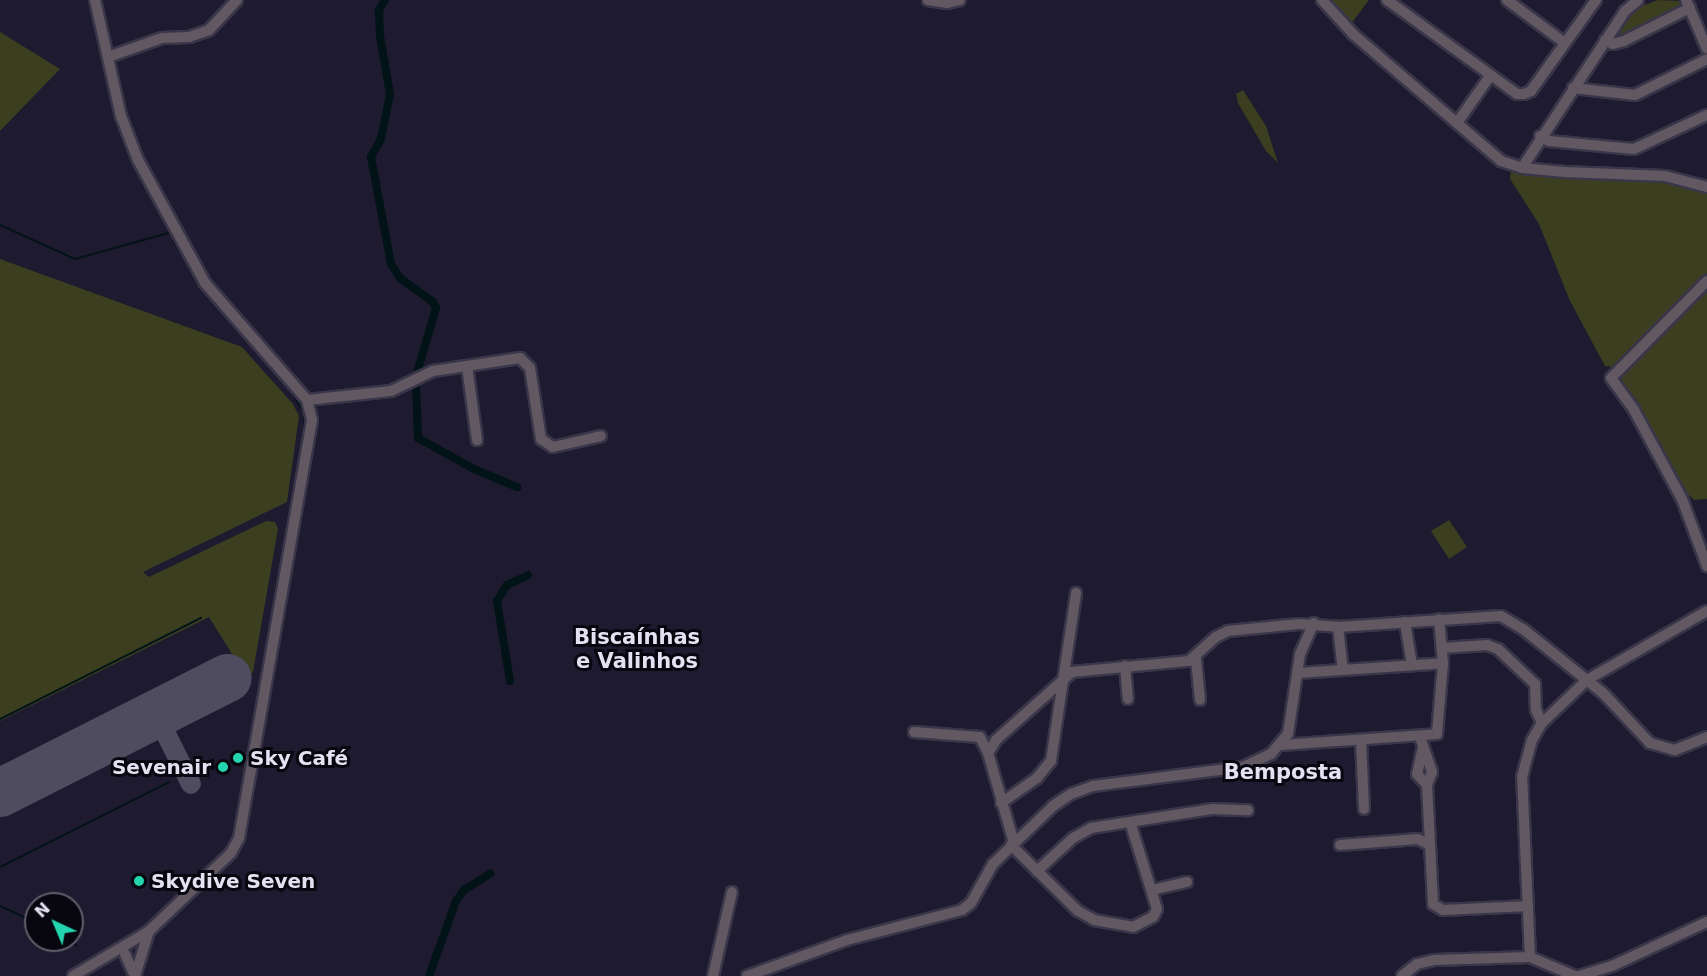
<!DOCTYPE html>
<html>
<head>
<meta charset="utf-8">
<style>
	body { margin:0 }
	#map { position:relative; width:1707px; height:976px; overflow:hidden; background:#1e1a2f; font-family:"DejaVu Sans",sans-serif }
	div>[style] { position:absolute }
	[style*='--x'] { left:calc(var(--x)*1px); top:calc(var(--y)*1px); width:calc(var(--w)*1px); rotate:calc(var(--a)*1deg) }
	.green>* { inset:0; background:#3b3f1f }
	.stream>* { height:2px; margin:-1px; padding:0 1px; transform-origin:1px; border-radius:1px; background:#021318 }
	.canal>* { height:8px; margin:-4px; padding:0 4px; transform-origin:4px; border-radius:4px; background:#021318 }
	.taxiway>* { height:20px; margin:-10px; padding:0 10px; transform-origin:10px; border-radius:10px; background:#504c60 }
	.runway>* { height:48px; margin:-24px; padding:0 24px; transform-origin:24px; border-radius:24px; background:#504c60 }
	.roads { filter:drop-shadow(2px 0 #3a364a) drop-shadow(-2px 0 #3a364a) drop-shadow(0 2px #3a364a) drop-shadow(0 -2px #3a364a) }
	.minor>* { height:10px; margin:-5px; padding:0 5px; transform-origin:5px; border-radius:5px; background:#615862 }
	.dots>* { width:16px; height:16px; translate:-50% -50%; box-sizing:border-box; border:3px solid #08060f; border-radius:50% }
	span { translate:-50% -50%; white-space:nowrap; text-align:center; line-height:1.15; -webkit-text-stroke:6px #08060f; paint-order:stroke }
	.poi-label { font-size:20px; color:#e4e2f2; font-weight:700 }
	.left { translate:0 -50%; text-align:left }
	.right { translate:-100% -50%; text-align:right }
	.neighbourhood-label { font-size:21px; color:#e4e2f2; font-weight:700 }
	.north { position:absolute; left:24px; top:892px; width:60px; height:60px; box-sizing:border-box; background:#08060f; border:2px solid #605e6a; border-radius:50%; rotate:316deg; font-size:16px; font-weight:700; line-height:24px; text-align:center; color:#e4e2f2 }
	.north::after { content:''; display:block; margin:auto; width:21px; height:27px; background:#22d5af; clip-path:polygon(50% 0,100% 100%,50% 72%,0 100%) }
</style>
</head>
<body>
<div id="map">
	<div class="green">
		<i style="clip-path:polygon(1331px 0,1369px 0,1351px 24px)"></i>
		<i style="clip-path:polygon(1658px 0,1681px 1px,1684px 5px,1643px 28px,1613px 36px,1634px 9px)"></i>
		<i style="clip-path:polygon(0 32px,60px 69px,0 131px)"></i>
		<i style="clip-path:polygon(1243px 90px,1266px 126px,1278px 163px,1266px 151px,1238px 103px,1236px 94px)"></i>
		<i style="clip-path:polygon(1511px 169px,1562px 176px,1657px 181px,1707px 193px,1707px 273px,1616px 367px,1605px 366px,1570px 301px,1539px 224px,1510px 179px)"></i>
		<i style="clip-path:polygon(0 259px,242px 347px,293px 404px,299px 416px,287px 502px,143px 572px,149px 577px,266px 521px,275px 522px,278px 529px,253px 672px,247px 678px,209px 617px,0 721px)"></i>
		<i style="clip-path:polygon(1707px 286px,1707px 499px,1694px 500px,1684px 490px,1659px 440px,1622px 384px,1621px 377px)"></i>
		<i style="clip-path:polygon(1449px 520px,1467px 547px,1449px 559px,1431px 531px)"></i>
	</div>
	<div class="stream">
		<i style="--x:0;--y:225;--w:82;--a:24.4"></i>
		<i style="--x:75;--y:259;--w:97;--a:-15.6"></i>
		<i style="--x:173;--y:240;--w:37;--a:57"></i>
		<i style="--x:221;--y:309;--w:109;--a:49.5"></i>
		<i style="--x:292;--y:392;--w:24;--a:60"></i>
		<i style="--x:304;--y:413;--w:19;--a:87"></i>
		<i style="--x:0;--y:719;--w:225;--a:-26.7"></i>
		<i style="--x:254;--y:719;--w:210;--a:-79.9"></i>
		<i style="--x:0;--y:867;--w:189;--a:-26.7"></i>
		<i style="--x:0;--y:906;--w:40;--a:25"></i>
		<i style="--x:70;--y:940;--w:8;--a:40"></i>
	</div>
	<div class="canal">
		<i style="--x:385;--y:0;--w:12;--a:121"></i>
		<i style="--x:379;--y:10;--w:26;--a:88"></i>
		<i style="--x:380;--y:36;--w:59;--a:80.2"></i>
		<i style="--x:390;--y:94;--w:46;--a:101.3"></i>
		<i style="--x:381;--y:139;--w:21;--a:119"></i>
		<i style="--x:371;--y:157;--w:109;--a:79.4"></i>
		<i style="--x:391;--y:264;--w:17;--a:57"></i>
		<i style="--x:400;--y:278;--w:41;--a:36"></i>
		<i style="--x:433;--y:302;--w:7;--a:63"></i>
		<i style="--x:436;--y:308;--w:64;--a:106.4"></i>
		<i style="--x:416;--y:385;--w:53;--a:87.8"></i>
		<i style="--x:418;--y:438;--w:64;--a:29"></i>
		<i style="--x:474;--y:469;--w:47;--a:22.7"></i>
		<i style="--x:510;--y:681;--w:81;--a:-99.2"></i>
		<i style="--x:497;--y:601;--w:19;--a:-58"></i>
		<i style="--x:507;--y:585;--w:23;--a:-25"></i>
		<i style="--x:429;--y:976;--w:80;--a:-70.2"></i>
		<i style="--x:456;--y:901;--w:14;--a:-54"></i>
		<i style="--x:464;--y:890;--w:31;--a:-32"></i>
	</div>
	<div class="taxiway">
		<i style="--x:164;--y:711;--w:12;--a:110"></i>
		<i style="--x:160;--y:722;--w:69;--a:63.4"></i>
	</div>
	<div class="runway">
		<i style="--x:0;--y:793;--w:255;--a:-26.8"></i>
	</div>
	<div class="roads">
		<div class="minor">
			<i style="--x:95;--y:0;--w:119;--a:77.4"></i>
			<i style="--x:121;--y:116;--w:47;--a:68.9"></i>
			<i style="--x:138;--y:160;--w:140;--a:61.4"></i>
			<i style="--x:205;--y:283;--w:155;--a:48.9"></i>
			<i style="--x:307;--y:400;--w:21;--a:76"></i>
			<i style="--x:312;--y:420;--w:424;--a:99.9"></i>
			<i style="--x:239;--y:838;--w:17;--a:118"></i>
			<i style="--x:231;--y:853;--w:113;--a:136.4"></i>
			<i style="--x:149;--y:931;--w:47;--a:107.3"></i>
			<i style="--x:928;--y:0;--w:19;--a:9"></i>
			<i style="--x:947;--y:3;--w:13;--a:-13"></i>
			<i style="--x:1322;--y:0;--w:46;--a:47.6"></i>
			<i style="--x:1353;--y:34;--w:195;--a:40.6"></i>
			<i style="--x:1501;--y:161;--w:22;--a:18"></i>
			<i style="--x:1522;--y:168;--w:43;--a:5.3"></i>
			<i style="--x:1565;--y:172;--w:100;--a:2.3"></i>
			<i style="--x:1665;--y:176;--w:43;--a:14.7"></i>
			<i style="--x:1387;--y:0;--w:160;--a:35.9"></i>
			<i style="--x:1517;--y:94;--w:7;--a:0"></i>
			<i style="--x:1524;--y:94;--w:8;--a:-23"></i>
			<i style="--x:1531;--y:91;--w:112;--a:-54.5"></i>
			<i style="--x:1507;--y:0;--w:72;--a:36.6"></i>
			<i style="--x:1686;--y:0;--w:53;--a:66.8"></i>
			<i style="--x:1605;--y:40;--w:9;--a:27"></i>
			<i style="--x:1613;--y:44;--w:11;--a:-15"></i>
			<i style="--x:1624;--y:41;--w:74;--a:-26.6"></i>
			<i style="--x:108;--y:57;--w:57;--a:-19.4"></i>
			<i style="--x:162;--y:38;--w:27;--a:-2"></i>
			<i style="--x:189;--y:37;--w:21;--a:-19"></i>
			<i style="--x:209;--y:30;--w:41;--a:-47"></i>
			<i style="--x:1573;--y:88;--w:62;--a:6.4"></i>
			<i style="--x:1635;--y:95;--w:80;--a:-26.6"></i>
			<i style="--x:1457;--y:123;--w:57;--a:-54.9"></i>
			<i style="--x:1540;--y:136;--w:10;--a:29"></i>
			<i style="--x:1549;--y:141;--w:85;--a:5.4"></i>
			<i style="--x:1634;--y:149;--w:81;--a:-25"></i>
			<i style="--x:1522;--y:168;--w:188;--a:-56.7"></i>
			<i style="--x:1625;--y:11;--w:17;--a:-40"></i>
			<i style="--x:1707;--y:281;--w:136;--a:134.7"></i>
			<i style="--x:1611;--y:378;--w:39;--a:54"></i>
			<i style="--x:1634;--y:410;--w:101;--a:61.7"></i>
			<i style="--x:1682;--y:499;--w:72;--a:69.5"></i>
			<i style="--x:467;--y:366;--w:75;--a:82.3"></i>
			<i style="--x:307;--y:400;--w:84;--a:-6.1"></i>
			<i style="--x:391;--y:391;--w:47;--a:-25.5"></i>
			<i style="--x:433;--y:371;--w:88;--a:-8.5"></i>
			<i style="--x:520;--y:358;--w:14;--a:45"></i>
			<i style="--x:530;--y:368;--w:72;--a:81.2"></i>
			<i style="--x:541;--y:439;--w:14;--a:34"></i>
			<i style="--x:553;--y:447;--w:49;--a:-12.9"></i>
			<i style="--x:1405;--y:622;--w:44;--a:80.8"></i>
			<i style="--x:1338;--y:627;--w:43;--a:83.4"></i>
			<i style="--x:1442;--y:648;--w:45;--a:-3.8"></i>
			<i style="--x:1487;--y:645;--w:12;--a:20"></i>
			<i style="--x:1498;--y:649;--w:51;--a:43.4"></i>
			<i style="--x:1535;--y:684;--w:26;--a:88"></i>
			<i style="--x:1536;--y:710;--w:14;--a:65"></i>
			<i style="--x:1196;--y:659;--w:41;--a:84.4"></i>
			<i style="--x:1125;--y:666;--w:33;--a:85"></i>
			<i style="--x:1298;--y:673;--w:145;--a:-3.9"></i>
			<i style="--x:914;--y:732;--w:66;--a:4.3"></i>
			<i style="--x:980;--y:737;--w:18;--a:63"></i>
			<i style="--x:1420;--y:737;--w:37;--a:71"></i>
			<i style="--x:1432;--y:772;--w:14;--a:111"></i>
			<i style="--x:1427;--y:785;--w:119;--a:87.1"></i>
			<i style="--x:1433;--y:904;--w:12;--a:31"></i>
			<i style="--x:1443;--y:910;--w:85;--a:-2.7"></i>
			<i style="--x:1361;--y:740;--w:69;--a:87.5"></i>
			<i style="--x:1281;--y:745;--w:156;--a:-4"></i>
			<i style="--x:1437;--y:734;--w:71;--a:-85.2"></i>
			<i style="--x:1443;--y:663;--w:44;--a:-95.2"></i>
			<i style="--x:1422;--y:751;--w:24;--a:102"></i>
			<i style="--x:1417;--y:774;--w:15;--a:48"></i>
			<i style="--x:1001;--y:803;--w:44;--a:-34.8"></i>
			<i style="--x:1037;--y:778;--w:22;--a:-51"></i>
			<i style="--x:1051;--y:761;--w:170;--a:-81.5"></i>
			<i style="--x:1014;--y:843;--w:94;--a:-106.1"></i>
			<i style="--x:988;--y:753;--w:15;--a:-58"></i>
			<i style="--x:996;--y:740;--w:102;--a:-41.8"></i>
			<i style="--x:1072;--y:672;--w:118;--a:-5.4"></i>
			<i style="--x:1189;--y:661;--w:36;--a:-42"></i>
			<i style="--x:1216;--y:637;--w:13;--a:-27"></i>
			<i style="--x:1228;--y:631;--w:71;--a:-5.6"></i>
			<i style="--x:1299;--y:624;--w:39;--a:4"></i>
			<i style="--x:1338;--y:627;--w:163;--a:-3.9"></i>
			<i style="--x:1501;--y:616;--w:26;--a:31"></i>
			<i style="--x:1523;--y:629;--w:102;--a:38.7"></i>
			<i style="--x:1603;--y:693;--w:69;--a:46.8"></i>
			<i style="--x:1650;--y:743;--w:26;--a:16"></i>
			<i style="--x:1675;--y:750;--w:35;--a:-22"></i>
			<i style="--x:1011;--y:845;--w:94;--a:44.6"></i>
			<i style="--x:1078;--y:911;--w:18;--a:29"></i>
			<i style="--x:1094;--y:920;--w:40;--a:10"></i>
			<i style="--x:1133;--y:927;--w:22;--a:-27"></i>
			<i style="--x:1153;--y:917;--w:9;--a:-63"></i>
			<i style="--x:1157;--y:909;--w:91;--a:-107.2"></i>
			<i style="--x:1340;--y:845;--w:78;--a:-4.4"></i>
			<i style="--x:1418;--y:839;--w:11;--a:27"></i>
			<i style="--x:1037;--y:871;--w:49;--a:-42.5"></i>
			<i style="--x:1073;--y:838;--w:21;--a:-29"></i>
			<i style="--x:1091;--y:828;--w:122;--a:-8.9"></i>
			<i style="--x:1212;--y:809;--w:36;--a:2"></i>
			<i style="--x:1152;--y:890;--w:36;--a:-13"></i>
			<i style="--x:125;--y:954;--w:20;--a:66"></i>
			<i style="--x:1530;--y:957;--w:180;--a:-92.5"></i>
			<i style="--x:1522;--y:777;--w:38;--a:-75"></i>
			<i style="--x:1532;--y:740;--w:20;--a:-60"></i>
			<i style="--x:1542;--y:723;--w:62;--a:-43.7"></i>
			<i style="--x:1587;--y:680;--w:138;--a:-29.9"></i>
			<i style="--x:73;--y:976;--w:88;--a:-30.6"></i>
			<i style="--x:713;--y:976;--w:86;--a:-77.3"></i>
			<i style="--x:747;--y:976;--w:106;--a:-19.8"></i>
			<i style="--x:847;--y:940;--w:119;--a:-14.6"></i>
			<i style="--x:962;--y:910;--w:11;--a:-38"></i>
			<i style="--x:971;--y:903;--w:45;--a:-60.6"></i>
			<i style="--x:993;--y:864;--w:83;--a:-44"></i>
			<i style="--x:1053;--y:806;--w:22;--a:-34"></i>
			<i style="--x:1071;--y:794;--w:23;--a:-20"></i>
			<i style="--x:1093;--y:786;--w:151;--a:-7.2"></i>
			<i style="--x:1243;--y:767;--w:31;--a:-25"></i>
			<i style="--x:1271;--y:754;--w:26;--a:-50"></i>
			<i style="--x:1288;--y:734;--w:81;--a:-81.5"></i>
			<i style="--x:1300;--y:654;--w:34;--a:-66"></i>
			<i style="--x:1402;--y:976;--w:19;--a:-39"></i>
			<i style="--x:1417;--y:964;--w:17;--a:-13"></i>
			<i style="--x:1434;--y:960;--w:96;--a:-1.8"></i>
			<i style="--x:1530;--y:957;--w:49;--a:22.9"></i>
			<i style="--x:1579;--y:976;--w:34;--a:-17"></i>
			<i style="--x:1612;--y:966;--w:105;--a:-24.9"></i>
		</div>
	</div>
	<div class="dots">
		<i style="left:238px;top:758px;background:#22d5af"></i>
		<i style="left:223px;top:767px;background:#22d5af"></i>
		<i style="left:139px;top:881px;background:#22d5af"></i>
	</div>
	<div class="poi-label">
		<span class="left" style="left:250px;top:758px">Sky Café</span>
		<span class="right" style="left:211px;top:767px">Sevenair</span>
		<span class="left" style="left:151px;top:881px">Skydive Seven</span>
	</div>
	<div class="neighbourhood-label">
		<span style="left:637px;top:649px">Biscaínhas<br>e Valinhos</span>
		<span style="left:1283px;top:772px">Bemposta</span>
	</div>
	<div class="north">N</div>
</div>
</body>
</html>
